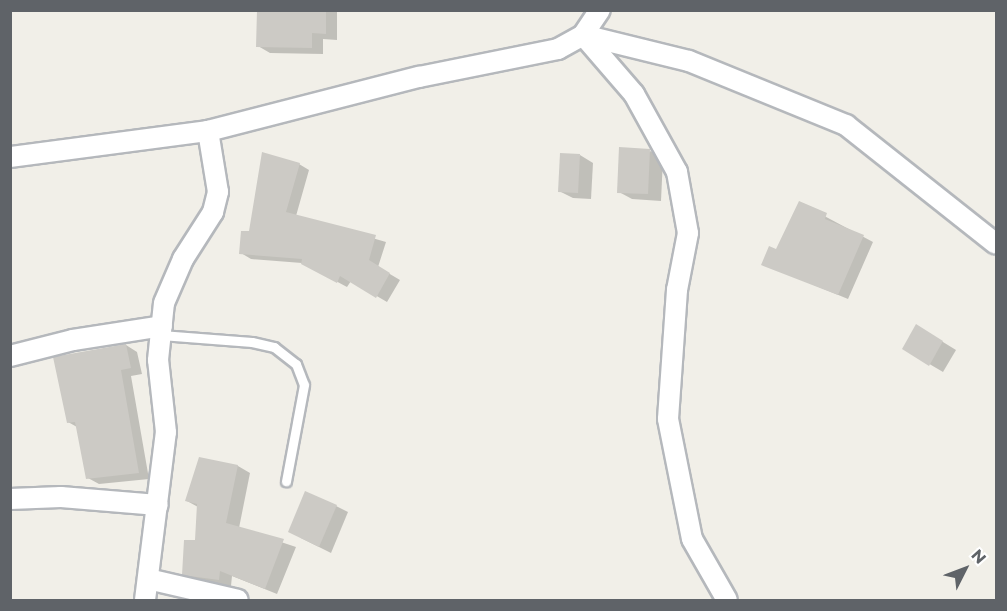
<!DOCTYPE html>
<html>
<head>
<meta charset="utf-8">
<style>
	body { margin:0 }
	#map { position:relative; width:1007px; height:611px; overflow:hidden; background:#f1efe8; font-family:Montserrat,sans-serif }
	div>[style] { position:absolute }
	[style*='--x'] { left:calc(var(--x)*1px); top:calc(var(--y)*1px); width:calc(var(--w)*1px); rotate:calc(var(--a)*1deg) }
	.shadow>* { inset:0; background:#0003 }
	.building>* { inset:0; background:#cccac5 }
	.roads { filter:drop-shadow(2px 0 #b5b8bc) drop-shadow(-2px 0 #b5b8bc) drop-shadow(0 2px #b5b8bc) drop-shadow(0 -2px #b5b8bc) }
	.service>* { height:9px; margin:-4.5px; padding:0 4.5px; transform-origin:4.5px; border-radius:4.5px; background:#fff }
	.minor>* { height:20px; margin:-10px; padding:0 10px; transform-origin:10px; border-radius:10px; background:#fff }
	span { translate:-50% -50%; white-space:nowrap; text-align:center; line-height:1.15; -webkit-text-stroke:5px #fff; paint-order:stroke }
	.frame { position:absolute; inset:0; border:12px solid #5f6368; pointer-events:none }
	.north { position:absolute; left:935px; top:539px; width:60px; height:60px; -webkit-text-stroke:4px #fff; paint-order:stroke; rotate:48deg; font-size:16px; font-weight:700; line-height:24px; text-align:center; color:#5f6368 }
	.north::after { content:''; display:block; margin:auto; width:21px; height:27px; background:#5f6368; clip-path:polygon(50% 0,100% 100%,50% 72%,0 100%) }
</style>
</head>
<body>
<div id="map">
	<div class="shadow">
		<i style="clip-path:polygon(288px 10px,337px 10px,337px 40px,323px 39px,323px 54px,270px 53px,258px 46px)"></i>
		<i style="clip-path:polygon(650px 151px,663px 158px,661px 201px,632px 199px,619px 192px)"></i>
		<i style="clip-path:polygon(580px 155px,593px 163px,591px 199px,573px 198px,559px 191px)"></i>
		<i style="clip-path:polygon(299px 164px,309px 170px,296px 216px,386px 242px,378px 267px,400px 280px,387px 302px,351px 281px,347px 287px,302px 263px,251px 259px,241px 253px)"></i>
		<i style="clip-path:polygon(800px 203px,873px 242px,848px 299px,763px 264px,777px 251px)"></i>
		<i style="clip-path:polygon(917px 326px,956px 350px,943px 372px,904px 349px)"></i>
		<i style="clip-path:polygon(126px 345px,137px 352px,142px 374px,131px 376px,149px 479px,99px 484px,88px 478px,77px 427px,68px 422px)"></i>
		<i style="clip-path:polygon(200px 459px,238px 466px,250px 473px,239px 528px,296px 547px,277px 594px,232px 576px,231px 586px,196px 581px,184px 574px,196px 542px,198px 507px,187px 501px)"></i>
		<i style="clip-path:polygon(336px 506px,348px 512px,331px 553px,301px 538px)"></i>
	</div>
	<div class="building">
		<i style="clip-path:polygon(257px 10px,326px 10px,326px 34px,312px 33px,312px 48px,256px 47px)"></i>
		<i style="clip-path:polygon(619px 147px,650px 149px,648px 194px,617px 193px)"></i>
		<i style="clip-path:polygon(262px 152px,300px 163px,286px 212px,376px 235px,369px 260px,390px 273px,376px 298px,340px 276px,337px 283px,301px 264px,302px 259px,239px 254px,241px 231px,249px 231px)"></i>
		<i style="clip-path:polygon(560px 153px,580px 154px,578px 193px,558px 192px)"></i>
		<i style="clip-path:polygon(799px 201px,827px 213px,825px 219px,864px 235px,838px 295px,761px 265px,769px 246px,776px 249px)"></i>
		<i style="clip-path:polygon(916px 324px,943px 341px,929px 366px,902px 349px)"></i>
		<i style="clip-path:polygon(126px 344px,131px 368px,121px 370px,139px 473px,86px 479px,75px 422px,67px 423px,53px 357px)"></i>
		<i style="clip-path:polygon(199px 457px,238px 465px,226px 523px,284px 539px,265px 589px,220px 571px,219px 580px,182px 575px,184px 540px,195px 540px,197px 504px,185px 501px)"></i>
		<i style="clip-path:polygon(305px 491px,337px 505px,319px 547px,288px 532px)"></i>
	</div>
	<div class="roads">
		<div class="service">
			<i style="--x:161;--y:335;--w:91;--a:4.4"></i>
			<i style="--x:252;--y:342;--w:23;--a:13"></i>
			<i style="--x:274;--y:347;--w:28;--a:38"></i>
			<i style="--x:296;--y:364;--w:22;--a:69"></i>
			<i style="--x:304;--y:385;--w:98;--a:100.6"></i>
		</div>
		<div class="minor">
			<i style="--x:583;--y:35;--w:78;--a:49.2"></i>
			<i style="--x:634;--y:94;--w:89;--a:61.1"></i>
			<i style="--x:677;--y:172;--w:62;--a:79.8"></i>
			<i style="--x:688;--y:233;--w:58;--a:100.9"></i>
			<i style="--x:677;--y:290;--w:129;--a:94"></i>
			<i style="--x:668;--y:419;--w:122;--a:78.7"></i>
			<i style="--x:692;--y:539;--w:70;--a:60.2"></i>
			<i style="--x:583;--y:35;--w:109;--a:13.8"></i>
			<i style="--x:689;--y:61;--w:170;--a:22.2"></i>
			<i style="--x:846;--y:125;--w:191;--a:38.4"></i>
			<i style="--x:10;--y:157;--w:200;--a:-7.5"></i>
			<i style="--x:208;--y:131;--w:218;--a:-14.4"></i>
			<i style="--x:419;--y:77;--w:142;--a:-11.4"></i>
			<i style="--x:558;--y:49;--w:29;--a:-29"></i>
			<i style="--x:583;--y:35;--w:30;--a:-56"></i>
			<i style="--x:10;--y:356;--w:65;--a:-14.3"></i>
			<i style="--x:73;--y:340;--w:90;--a:-8.9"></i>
			<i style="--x:10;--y:499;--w:51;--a:-2.2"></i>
			<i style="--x:61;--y:497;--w:97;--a:4.7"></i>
			<i style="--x:148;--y:579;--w:92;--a:13.1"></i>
			<i style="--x:145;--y:600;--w:169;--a:-82.9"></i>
			<i style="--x:166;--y:432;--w:72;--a:-96.3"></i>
			<i style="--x:158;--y:360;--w:57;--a:-84"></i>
			<i style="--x:164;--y:303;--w:48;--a:-66.6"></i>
			<i style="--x:183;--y:259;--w:56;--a:-57.4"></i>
			<i style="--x:213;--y:212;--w:21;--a:-76"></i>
			<i style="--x:218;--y:192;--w:62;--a:-99.3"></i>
		</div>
	</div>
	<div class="frame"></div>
	<div class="north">N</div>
</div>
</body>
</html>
